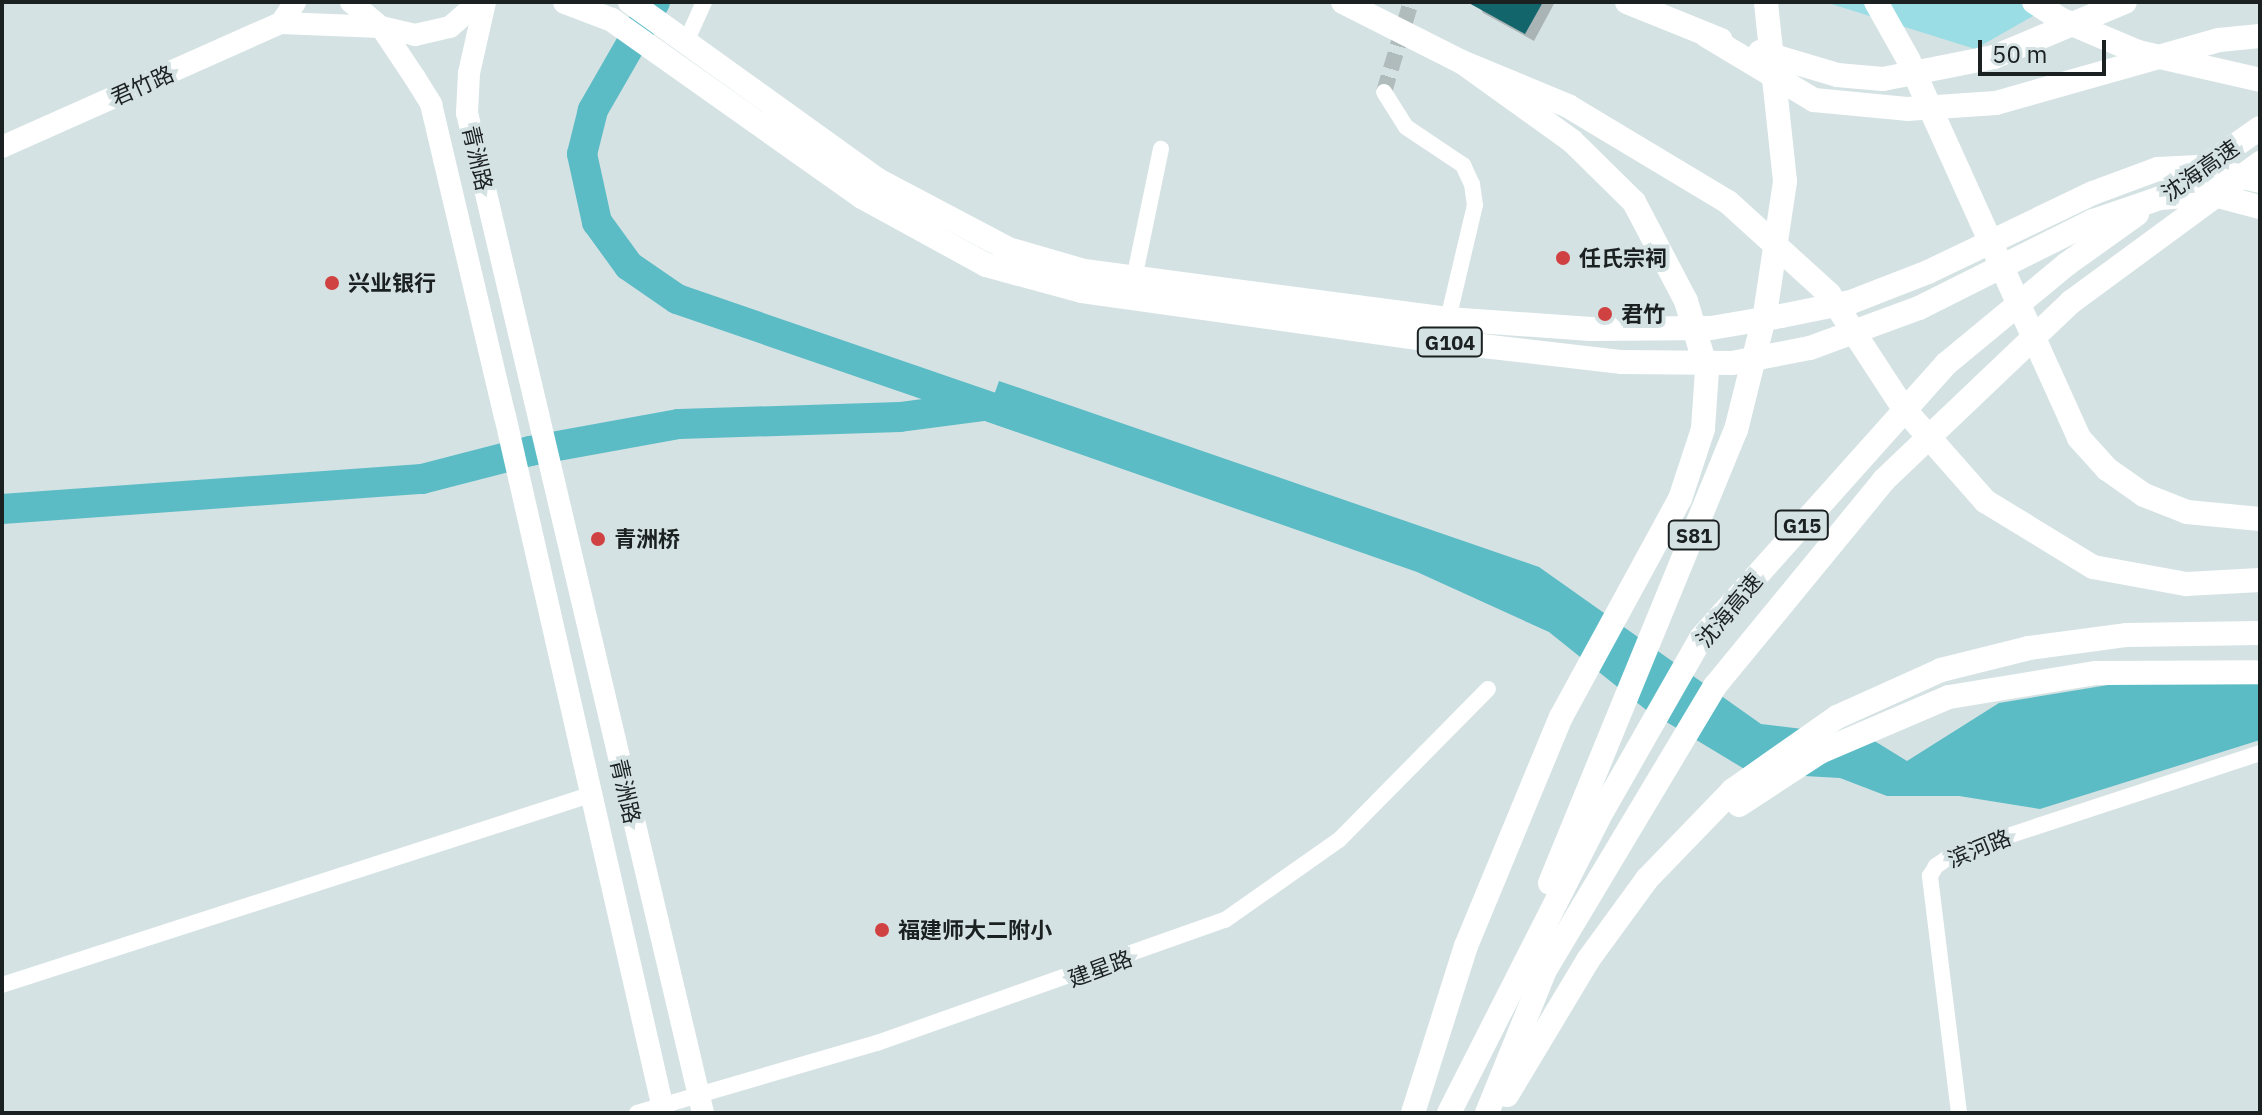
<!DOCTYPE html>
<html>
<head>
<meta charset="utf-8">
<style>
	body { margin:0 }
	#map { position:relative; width:2262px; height:1115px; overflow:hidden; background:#d5e2e3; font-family:"IBM Plex Sans","Noto Sans SC",sans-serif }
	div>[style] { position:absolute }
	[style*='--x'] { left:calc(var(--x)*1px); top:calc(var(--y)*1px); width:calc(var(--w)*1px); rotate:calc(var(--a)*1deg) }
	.green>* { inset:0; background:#9adde5 }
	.water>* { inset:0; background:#5bbcc6 }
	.shadow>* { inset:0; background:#0003 }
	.river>* { height:30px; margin:-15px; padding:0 15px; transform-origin:15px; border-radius:15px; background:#5bbcc6 }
	.building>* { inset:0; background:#13656c }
	.minor-tunnel>* { height:16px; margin-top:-8px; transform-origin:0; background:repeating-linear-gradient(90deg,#b0bbbc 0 16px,transparent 0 24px) }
	.minor>* { height:16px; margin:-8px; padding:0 8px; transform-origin:8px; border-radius:8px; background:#fff }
	.major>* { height:22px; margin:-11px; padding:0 11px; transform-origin:11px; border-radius:11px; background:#fff }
	.highway>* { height:24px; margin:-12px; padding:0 12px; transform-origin:12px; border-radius:12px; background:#fff }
	.dots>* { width:22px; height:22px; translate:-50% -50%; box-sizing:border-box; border:4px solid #d5e2e3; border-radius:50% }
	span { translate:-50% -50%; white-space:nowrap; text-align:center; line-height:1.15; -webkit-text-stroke:8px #d5e2e3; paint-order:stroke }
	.shield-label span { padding:2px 6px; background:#d5e2e3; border:2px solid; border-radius:6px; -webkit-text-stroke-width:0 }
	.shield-label { font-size:20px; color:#1b2021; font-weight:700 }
	.street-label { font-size:22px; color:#1b2021 }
	.poi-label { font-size:22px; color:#1b2021; font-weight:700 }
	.left { translate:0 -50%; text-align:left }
	.frame { position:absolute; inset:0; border:4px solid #1b2021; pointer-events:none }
	.scale { position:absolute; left:1978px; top:40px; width:128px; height:36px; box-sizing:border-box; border:4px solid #1b2021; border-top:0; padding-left:10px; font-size:24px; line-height:28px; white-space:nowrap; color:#1b2021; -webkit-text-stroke:6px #d5e2e3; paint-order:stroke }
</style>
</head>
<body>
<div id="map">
	<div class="green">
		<i style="clip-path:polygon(1825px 2px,2058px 2px,1975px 49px)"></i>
	</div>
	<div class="water">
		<i style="clip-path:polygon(999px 381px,1539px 567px,1761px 724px,1868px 737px,1907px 761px,1999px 703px,2260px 660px,2260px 740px,2040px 809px,1959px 796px,1887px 796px,1840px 778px,1751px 773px,1645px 709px,1549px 632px,1417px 572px,985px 421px)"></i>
	</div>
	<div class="shadow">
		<i style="clip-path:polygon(1477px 2px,1555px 2px,1534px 41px,1483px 13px)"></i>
	</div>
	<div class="river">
		<i style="--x:655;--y:2;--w:125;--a:119.9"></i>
		<i style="--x:593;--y:110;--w:45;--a:104"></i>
		<i style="--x:582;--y:154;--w:70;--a:77.6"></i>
		<i style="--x:597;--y:222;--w:54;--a:54"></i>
		<i style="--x:629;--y:266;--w:58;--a:34.5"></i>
		<i style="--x:677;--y:299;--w:369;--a:19"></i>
		<i style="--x:2;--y:509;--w:421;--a:-4.1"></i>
		<i style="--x:422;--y:479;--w:112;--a:-14.5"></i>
		<i style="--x:530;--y:451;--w:151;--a:-10.3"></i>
		<i style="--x:679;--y:424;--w:221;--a:-1.8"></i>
		<i style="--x:900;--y:417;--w:85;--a:-7.5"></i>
	</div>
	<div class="building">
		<i style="clip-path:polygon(1467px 2px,1543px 2px,1525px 34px)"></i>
	</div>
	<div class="minor-tunnel">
		<i style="--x:1384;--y:92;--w:94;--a:-73.3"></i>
	</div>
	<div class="minor">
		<i style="--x:686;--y:42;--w:44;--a:-65.8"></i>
		<i style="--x:1384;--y:92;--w:41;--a:57.8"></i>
		<i style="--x:1406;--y:127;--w:69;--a:33.7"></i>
		<i style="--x:1463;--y:165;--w:21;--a:65"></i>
		<i style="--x:1472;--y:184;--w:21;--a:82"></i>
		<i style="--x:1475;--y:205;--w:117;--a:103.3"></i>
		<i style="--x:1134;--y:279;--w:133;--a:-78.3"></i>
		<i style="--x:2;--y:985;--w:618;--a:-17.91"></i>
		<i style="--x:637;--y:1113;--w:250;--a:-16.3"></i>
		<i style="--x:877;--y:1043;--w:369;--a:-19.5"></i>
		<i style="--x:1225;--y:920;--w:139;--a:-35.1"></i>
		<i style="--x:1339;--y:840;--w:212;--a:-45.4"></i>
		<i style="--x:1959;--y:1113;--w:239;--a:-97"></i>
		<i style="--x:1930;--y:876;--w:12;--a:-59"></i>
		<i style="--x:1936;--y:866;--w:21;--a:-35"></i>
		<i style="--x:1953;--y:854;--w:323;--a:-18.2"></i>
	</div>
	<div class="major">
		<i style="--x:351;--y:2;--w:39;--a:40"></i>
		<i style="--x:381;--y:27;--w:35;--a:13"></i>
		<i style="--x:415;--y:35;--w:36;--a:-13"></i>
		<i style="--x:450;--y:27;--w:38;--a:-41"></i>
		<i style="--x:485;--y:2;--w:73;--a:102.7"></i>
		<i style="--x:469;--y:73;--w:40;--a:92.9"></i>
		<i style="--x:467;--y:113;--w:1027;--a:76.72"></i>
		<i style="--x:281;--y:23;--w:25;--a:-56"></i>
		<i style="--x:2;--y:147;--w:305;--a:-24"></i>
		<i style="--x:281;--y:23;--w:100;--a:2.3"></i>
		<i style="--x:381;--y:27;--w:61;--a:56.3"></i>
		<i style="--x:415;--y:78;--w:31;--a:58"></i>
		<i style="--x:431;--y:104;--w:321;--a:76.7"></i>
		<i style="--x:505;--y:416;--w:715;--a:77.15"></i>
	</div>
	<div class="highway">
		<i style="--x:565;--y:2;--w:50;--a:21"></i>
		<i style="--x:612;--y:20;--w:306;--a:35.3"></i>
		<i style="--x:862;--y:197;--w:141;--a:28.7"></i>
		<i style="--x:986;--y:265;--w:99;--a:15.2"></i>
		<i style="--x:1082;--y:291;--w:352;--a:8"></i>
		<i style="--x:1431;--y:340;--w:192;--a:6.6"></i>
		<i style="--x:1622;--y:362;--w:110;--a:0.5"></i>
		<i style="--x:1732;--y:363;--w:79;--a:-10.9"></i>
		<i style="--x:1810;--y:348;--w:116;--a:-20.2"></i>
		<i style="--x:1919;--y:308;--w:195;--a:-26.6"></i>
		<i style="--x:2093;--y:221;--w:71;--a:-18.9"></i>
		<i style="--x:2160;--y:198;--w:50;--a:-4.6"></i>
		<i style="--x:2210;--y:194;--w:52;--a:14.6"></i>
		<i style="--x:630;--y:2;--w:303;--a:35.7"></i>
		<i style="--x:876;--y:179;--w:149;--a:27.9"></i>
		<i style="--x:1008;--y:249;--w:79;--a:16.1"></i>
		<i style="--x:1084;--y:271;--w:367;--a:7.5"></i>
		<i style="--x:1448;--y:319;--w:143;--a:4"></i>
		<i style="--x:1591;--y:329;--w:120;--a:-0.5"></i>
		<i style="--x:1711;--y:328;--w:71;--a:-9.7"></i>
		<i style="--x:1781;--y:316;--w:71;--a:-11.3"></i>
		<i style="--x:1851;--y:302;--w:83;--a:-21.3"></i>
		<i style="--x:1928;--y:272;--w:183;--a:-25.6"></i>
		<i style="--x:2093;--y:193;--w:69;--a:-20.3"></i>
		<i style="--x:2158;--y:169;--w:40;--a:-2.9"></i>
		<i style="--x:2198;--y:167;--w:64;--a:12.7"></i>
		<i style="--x:1343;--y:2;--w:133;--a:26.8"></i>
		<i style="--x:1462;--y:62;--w:115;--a:22.5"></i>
		<i style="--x:1568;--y:106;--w:187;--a:31"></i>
		<i style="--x:1728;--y:202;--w:137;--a:42.3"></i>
		<i style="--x:1829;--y:294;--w:137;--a:56.9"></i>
		<i style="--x:1904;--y:409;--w:123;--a:48.6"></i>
		<i style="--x:1985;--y:501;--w:127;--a:31.4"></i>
		<i style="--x:2093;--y:567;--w:95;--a:10.4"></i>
		<i style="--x:2186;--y:584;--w:74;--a:-3.1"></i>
		<i style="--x:1627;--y:2;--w:101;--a:22"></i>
		<i style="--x:1876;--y:2;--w:65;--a:60.7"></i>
		<i style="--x:1908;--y:59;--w:416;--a:65.7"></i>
		<i style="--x:2079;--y:438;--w:42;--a:47.9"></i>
		<i style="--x:2107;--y:469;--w:45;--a:35.1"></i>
		<i style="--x:2144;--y:495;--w:46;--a:21.6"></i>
		<i style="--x:2187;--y:512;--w:73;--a:5.5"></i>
		<i style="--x:2034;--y:2;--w:31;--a:33"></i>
		<i style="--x:2060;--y:19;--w:85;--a:22.9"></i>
		<i style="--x:2138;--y:52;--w:125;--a:12.9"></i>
		<i style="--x:1707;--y:36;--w:125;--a:30.9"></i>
		<i style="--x:1814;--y:100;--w:93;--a:5.5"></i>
		<i style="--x:1907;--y:109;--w:89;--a:-3.9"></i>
		<i style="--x:1996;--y:103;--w:232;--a:-15.8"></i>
		<i style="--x:2219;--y:40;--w:41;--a:-5.6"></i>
		<i style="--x:1760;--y:52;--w:80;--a:16.6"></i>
		<i style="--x:1837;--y:75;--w:46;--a:5"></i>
		<i style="--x:1883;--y:79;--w:113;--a:-11.2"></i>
		<i style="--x:1994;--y:57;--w:142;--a:-22.8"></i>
		<i style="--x:2197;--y:172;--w:77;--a:-34.9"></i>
		<i style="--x:1739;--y:805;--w:97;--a:-33.2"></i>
		<i style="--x:1820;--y:752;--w:140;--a:-23.1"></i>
		<i style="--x:1949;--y:697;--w:149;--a:-9.3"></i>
		<i style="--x:2096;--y:673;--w:164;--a:-0.3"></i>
		<i style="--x:1550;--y:883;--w:490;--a:-67.7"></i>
		<i style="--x:1736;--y:430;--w:120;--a:-76"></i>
		<i style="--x:1765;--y:314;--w:134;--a:-81.4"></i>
		<i style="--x:1785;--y:181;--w:180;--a:-96.1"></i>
		<i style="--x:1507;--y:1095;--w:157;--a:-59"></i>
		<i style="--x:1588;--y:960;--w:100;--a:-53.9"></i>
		<i style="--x:1647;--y:879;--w:124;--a:-46"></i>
		<i style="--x:1733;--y:790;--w:127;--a:-35.1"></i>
		<i style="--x:1837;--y:717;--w:114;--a:-24.3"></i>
		<i style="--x:1941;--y:670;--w:91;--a:-14"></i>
		<i style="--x:2029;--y:648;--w:99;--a:-7.6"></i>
		<i style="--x:2127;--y:635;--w:133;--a:-0.9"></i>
		<i style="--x:1413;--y:1113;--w:175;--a:-72.4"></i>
		<i style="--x:1466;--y:946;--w:248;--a:-67.5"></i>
		<i style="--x:1561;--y:717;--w:248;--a:-61.4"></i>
		<i style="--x:1680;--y:499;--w:74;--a:-71.8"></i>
		<i style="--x:1703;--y:429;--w:58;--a:-86.1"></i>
		<i style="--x:1707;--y:371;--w:73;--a:-106.7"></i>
		<i style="--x:1686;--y:301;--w:112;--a:-117.7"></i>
		<i style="--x:1634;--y:202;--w:87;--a:-135.5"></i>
		<i style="--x:1572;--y:141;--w:135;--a:-144.3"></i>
		<i style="--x:1449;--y:1113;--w:340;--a:-63.1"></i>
		<i style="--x:1603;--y:810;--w:198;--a:-60.3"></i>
		<i style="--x:1701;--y:638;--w:368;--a:-48.2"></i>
		<i style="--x:1946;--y:364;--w:157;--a:-39.6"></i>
		<i style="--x:2067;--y:264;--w:86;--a:-35.5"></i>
		<i style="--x:1487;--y:1113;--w:154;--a:-67.9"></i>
		<i style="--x:1545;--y:970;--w:331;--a:-59.1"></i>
		<i style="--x:1715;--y:686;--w:266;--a:-50.6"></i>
		<i style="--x:1884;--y:480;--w:258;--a:-43.6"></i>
		<i style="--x:2071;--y:302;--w:235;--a:-36.3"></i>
	</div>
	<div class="dots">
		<i style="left:1563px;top:258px;background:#d04141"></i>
		<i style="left:332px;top:283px;background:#d04141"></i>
		<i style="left:1605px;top:314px;background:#d04141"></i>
		<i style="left:598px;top:539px;background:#d04141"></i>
		<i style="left:882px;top:930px;background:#d04141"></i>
	</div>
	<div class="shield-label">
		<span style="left:1450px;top:342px">G104</span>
		<span style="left:1802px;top:525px">G15</span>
		<span style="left:1694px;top:535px">S81</span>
	</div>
	<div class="street-label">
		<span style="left:142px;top:85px;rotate:-24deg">君竹路</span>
		<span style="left:478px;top:158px;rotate:77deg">青洲路</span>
		<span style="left:2200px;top:170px;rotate:-35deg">沈海高速</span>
		<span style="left:1729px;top:610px;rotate:-50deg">沈海高速</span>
		<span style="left:626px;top:791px;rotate:77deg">青洲路</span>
		<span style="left:1979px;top:848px;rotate:-22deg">滨河路</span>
		<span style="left:1100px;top:968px;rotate:-20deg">建星路</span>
	</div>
	<div class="poi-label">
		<span class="left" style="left:1579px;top:258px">任氏宗祠</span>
		<span class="left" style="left:348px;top:283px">兴业银行</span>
		<span class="left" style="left:1621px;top:314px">君竹</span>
		<span class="left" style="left:614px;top:539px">青洲桥</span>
		<span class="left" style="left:898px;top:930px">福建师大二附小</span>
	</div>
	<div class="frame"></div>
	<div class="scale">50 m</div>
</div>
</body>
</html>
